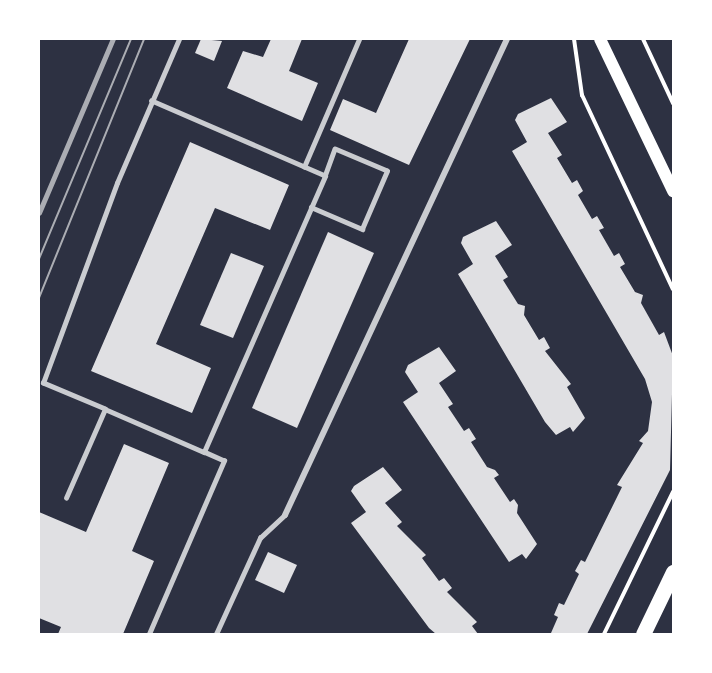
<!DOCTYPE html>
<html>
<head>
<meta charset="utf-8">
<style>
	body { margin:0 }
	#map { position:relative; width:712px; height:673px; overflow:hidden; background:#2d3142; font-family:"Varela Round",sans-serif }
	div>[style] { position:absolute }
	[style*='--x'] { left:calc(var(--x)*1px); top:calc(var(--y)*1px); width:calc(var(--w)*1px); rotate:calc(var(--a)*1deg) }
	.building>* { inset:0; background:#e0e0e3 }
	.path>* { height:4px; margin:-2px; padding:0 2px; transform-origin:2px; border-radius:2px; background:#fff }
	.service>* { height:4.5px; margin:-2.25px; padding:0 2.25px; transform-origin:2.25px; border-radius:2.25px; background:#caccd0 }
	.minor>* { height:6px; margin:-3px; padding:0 3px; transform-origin:3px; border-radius:3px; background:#caccd0 }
	.secondary>* { height:12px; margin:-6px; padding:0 6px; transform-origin:6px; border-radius:6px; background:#fff }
	.primary>* { height:15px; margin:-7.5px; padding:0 7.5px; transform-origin:7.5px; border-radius:7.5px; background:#fff }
	.tram>* { height:1.5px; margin:-0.75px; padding:0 0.75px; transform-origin:0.75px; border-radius:0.75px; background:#abadb3 }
	.rail>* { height:4.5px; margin:-2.25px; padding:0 2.25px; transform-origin:2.25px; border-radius:2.25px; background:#abadb3 }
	span { translate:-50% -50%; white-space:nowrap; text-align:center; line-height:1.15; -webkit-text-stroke:4.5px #fff; paint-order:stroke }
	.frame { position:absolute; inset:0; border:40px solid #fff; pointer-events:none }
</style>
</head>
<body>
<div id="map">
	<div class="building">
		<i style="clip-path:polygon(201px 39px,222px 41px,214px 61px,195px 53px)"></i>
		<i style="clip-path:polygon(271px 39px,302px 39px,289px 71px,318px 83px,302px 121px,227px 88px,243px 51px,263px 57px)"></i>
		<i style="clip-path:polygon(409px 39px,470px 39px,409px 165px,330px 130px,343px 99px,376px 113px)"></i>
		<i style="clip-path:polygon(551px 98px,567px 122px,548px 133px,562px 155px,557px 158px,572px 183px,577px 180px,583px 191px,578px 195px,592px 219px,597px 216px,604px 228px,599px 230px,614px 256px,619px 253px,625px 264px,620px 267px,635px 292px,643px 295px,641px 303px,659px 335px,664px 332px,673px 356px,670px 470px,587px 634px,543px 634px,551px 633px,558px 617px,554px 615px,559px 603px,564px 605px,579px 574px,575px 571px,581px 560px,585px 562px,622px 487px,617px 485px,643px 443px,639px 441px,648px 431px,652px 402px,645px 379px,512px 151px,527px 142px,515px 120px,518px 114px)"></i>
		<i style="clip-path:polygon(190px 142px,289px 185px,270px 230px,215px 208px,156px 344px,211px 368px,192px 413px,91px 371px)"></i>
		<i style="clip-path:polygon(496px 221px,512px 245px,495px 256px,508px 277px,503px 280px,518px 304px,525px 306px,524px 315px,539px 340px,544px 337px,550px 348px,545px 351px,571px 384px,567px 387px,585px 418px,573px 432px,570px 427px,556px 435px,545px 422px,458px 274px,473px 264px,461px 243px,463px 237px)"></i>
		<i style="clip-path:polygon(328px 232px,374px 253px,297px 428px,252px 408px)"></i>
		<i style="clip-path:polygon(231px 253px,264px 266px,233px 338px,200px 325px)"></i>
		<i style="clip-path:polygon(439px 347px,456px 371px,439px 383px,453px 404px,448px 407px,464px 431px,469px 428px,476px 439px,471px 442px,487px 467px,495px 470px,499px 475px,494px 478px,510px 502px,514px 499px,518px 505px,517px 513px,537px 544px,526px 559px,522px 554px,509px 562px,403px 402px,418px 392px,405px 372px,408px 365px)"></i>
		<i style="clip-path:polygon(124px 444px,169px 463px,132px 551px,154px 561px,123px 634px,58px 634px,61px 627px,39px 618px,39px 512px,86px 532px)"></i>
		<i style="clip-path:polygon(383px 467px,402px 490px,385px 503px,402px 522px,397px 526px,426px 555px,422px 558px,439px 581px,444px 578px,452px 588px,447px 592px,477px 622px,472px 626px,478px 634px,436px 634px,429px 628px,351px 523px,366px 512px,351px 491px,354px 486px)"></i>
		<i style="clip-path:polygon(268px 552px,297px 565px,284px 593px,255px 580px)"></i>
	</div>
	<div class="path">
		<i style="--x:574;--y:39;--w:57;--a:81.9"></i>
		<i style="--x:582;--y:95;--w:214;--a:64.9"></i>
		<i style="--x:643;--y:39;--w:71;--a:64.9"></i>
		<i style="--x:604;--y:634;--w:158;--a:-64.1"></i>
	</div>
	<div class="service">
		<i style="--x:304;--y:167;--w:139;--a:-66.7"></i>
		<i style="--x:311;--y:207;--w:56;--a:23.3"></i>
		<i style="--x:362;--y:229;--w:63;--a:-66.7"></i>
		<i style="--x:387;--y:171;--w:56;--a:-157.1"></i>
		<i style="--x:335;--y:149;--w:29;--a:110"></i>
		<i style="--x:105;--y:409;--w:67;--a:-157.2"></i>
		<i style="--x:43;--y:383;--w:213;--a:-69.7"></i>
		<i style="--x:117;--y:183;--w:157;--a:-66.7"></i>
		<i style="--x:66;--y:498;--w:97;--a:-66.3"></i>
		<i style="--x:105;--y:409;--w:108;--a:23.5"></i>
		<i style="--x:149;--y:634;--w:189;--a:-66.6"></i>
		<i style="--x:224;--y:461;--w:22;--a:-156"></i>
		<i style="--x:204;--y:452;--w:301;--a:-66.3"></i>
		<i style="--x:325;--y:176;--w:189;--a:-156.6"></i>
		<i style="--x:216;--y:634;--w:106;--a:-65.4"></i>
		<i style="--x:260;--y:538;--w:34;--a:-43"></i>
	</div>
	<div class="minor">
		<i style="--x:285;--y:515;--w:525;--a:-65"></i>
	</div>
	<div class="secondary">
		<i style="--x:600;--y:39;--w:169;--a:64.3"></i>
	</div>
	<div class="primary">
		<i style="--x:643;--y:634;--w:69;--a:-64.2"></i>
	</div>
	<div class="tram">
		<i style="--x:39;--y:259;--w:238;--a:-67.3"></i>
		<i style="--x:39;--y:298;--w:279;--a:-67.9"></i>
	</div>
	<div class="rail">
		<i style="--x:39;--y:213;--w:189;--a:-67"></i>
	</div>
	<div class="frame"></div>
</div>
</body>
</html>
